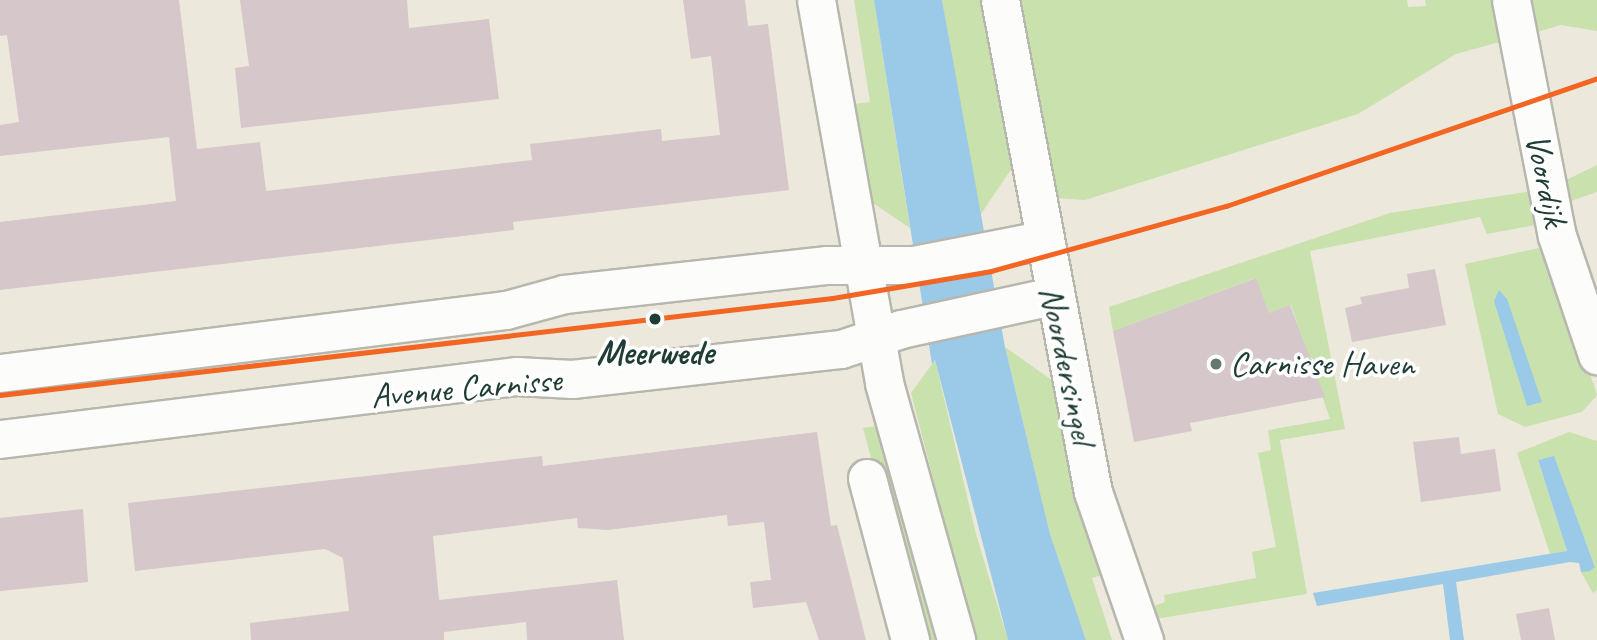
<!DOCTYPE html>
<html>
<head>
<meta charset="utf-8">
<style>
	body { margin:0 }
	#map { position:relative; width:1597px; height:640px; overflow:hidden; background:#ece8db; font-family:Caveat,sans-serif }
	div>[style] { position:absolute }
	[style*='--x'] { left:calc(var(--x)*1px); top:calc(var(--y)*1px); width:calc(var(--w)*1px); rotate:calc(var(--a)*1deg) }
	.green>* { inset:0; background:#c9e1ad }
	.water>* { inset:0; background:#9bc9e8 }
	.building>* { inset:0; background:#d5c7ca }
	.roads { filter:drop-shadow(2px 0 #b7b7ae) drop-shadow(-2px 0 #b7b7ae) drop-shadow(0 2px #b7b7ae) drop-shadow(0 -2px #b7b7ae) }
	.minor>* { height:37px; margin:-18.5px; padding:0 18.5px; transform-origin:18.5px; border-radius:18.5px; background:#fcfcfa }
	.tram-1>* { height:5px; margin:-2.5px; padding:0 2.5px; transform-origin:2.5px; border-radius:2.5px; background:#f26522 }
	.dots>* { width:19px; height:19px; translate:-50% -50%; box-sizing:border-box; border:4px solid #fff; border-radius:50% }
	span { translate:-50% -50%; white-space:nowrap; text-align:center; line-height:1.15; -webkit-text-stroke:7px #fff; paint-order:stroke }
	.street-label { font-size:35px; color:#1f3d34 }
	.stop-label { font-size:35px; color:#1f3d34; font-weight:700 }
	.poi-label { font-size:35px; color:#1f3d34 }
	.left { translate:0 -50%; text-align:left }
</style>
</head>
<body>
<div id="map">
	<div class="green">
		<i style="clip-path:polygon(854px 0,874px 0,910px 228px,870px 201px,854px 104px,870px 102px)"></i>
		<i style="clip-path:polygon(942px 0,985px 0,1014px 165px,979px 217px)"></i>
		<i style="clip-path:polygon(1018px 0,1407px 0,1408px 7px,1426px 6px,1425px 0,1496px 0,1503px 41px,1456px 54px,1358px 114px,1085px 200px,1054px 198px)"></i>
		<i style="clip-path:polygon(1528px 0,1597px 0,1597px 31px,1561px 25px,1533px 33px)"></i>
		<i style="clip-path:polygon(1597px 165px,1597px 192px,1565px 203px,1560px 183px)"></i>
		<i style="clip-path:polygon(1532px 191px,1541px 224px,1487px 234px,1480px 217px,1310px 251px,1345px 429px,1280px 440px,1307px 594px,1155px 619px,1151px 607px,1165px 602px,1164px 595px,1256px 578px,1252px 552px,1276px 547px,1258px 453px,1271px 450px,1268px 430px,1330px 419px,1291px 305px,1269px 313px,1255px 278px,1113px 331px,1109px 307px,1390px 213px)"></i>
		<i style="clip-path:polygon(1539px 248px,1551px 256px,1597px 395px,1582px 412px,1525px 427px,1498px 414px,1465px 264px)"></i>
		<i style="clip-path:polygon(1005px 347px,1060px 386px,1102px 575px,1092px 578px,1112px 640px,1086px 640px,1050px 534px)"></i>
		<i style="clip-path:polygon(935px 360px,976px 534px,1008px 640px,968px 640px,928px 508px,940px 505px,911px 393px)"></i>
		<i style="clip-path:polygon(877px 426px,899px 513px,936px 640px,924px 640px,908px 595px,863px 428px)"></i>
		<i style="clip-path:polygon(1569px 432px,1597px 441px,1597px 590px,1593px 593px,1581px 572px,1595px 566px,1553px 457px,1538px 461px,1567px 551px,1550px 554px,1517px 453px)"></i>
	</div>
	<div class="water">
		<i style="clip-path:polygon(874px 0,942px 0,1005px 347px,1050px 534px,1086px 640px,1008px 640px,935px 360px,932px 364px)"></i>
		<i style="clip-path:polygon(1499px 290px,1507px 299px,1542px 402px,1527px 406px,1494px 301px)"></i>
		<i style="clip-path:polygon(1554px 456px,1595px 567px,1590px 571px,1581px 572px,1579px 563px,1570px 562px,1456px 582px,1464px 640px,1450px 640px,1443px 584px,1317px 606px,1313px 593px,1567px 551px,1538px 460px)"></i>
	</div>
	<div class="building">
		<i style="clip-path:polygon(0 0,179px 0,197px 149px,260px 142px,266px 191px,532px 160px,530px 144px,661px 129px,662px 141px,720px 135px,711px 56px,691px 59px,683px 0,745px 0,748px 26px,768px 24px,789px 190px,513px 222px,514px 230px,0 290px,0 222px,176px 201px,169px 137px,0 156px,0 125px,19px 122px,7px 35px,0 36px)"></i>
		<i style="clip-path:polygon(240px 0,407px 0,409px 28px,489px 19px,499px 99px,241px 128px,235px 68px,249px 66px)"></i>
		<i style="clip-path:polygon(1435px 269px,1446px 325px,1352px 342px,1345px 308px,1362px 304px,1360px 297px,1409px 288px,1407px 274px)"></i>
		<i style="clip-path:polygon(1256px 278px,1269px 313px,1290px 305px,1325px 397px,1190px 423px,1192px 431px,1134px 442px,1113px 331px)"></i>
		<i style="clip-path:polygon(817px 432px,831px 526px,837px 525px,866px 640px,819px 640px,806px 602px,753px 608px,750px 582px,771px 580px,764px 522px,728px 526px,727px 515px,608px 530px,578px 528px,577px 518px,433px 536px,439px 600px,617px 580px,624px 640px,527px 640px,526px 622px,444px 632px,444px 640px,251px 640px,250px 623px,349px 611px,343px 558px,325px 549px,135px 571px,128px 503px,542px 456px,543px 466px)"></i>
		<i style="clip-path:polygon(1459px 437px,1461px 454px,1495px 449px,1501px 491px,1421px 502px,1413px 442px)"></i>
		<i style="clip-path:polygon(83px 509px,88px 582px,0 591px,0 518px)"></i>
		<i style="clip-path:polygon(1549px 608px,1555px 640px,1521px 640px,1516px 614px)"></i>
	</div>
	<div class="roads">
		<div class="minor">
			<i style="--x:816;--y:0;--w:389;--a:79.9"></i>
			<i style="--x:884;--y:383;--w:267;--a:74.3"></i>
			<i style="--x:1000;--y:0;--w:501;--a:79.3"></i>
			<i style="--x:1093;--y:492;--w:157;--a:71"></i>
			<i style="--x:1511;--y:0;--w:240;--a:79"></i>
			<i style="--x:1557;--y:236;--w:126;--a:71.4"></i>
			<i style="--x:0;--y:373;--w:510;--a:-7.1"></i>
			<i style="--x:506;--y:310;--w:60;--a:-15.4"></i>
			<i style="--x:564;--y:294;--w:265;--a:-6.3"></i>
			<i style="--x:827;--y:265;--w:87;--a:0"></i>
			<i style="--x:914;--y:265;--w:129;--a:-11.1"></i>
			<i style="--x:0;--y:439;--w:521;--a:-6.95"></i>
			<i style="--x:517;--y:376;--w:55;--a:3.1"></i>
			<i style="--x:572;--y:379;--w:271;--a:-6.4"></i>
			<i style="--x:841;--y:349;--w:63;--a:-18.4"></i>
			<i style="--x:901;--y:329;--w:155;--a:-12.3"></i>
			<i style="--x:867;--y:478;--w:168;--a:75.1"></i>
		</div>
	</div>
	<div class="tram-1">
		<i style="--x:0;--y:395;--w:838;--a:-6.65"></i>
		<i style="--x:832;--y:298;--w:161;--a:-9.6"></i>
		<i style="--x:991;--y:271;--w:244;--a:-15.5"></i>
		<i style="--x:1226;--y:206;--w:392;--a:-19"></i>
	</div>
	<div class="dots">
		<i style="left:655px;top:319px;background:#1f3d34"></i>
		<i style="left:1216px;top:364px;background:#67796e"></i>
	</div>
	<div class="street-label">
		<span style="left:1546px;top:180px;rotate:78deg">Voordijk</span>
		<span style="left:1067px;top:365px;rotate:78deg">Noordersingel</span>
		<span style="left:466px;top:388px;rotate:-5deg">Avenue Carnisse</span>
	</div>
	<div class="stop-label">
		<span style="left:655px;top:353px">Meerwede</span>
	</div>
	<div class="poi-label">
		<span class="left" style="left:1230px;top:364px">Carnisse Haven</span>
	</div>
</div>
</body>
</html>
